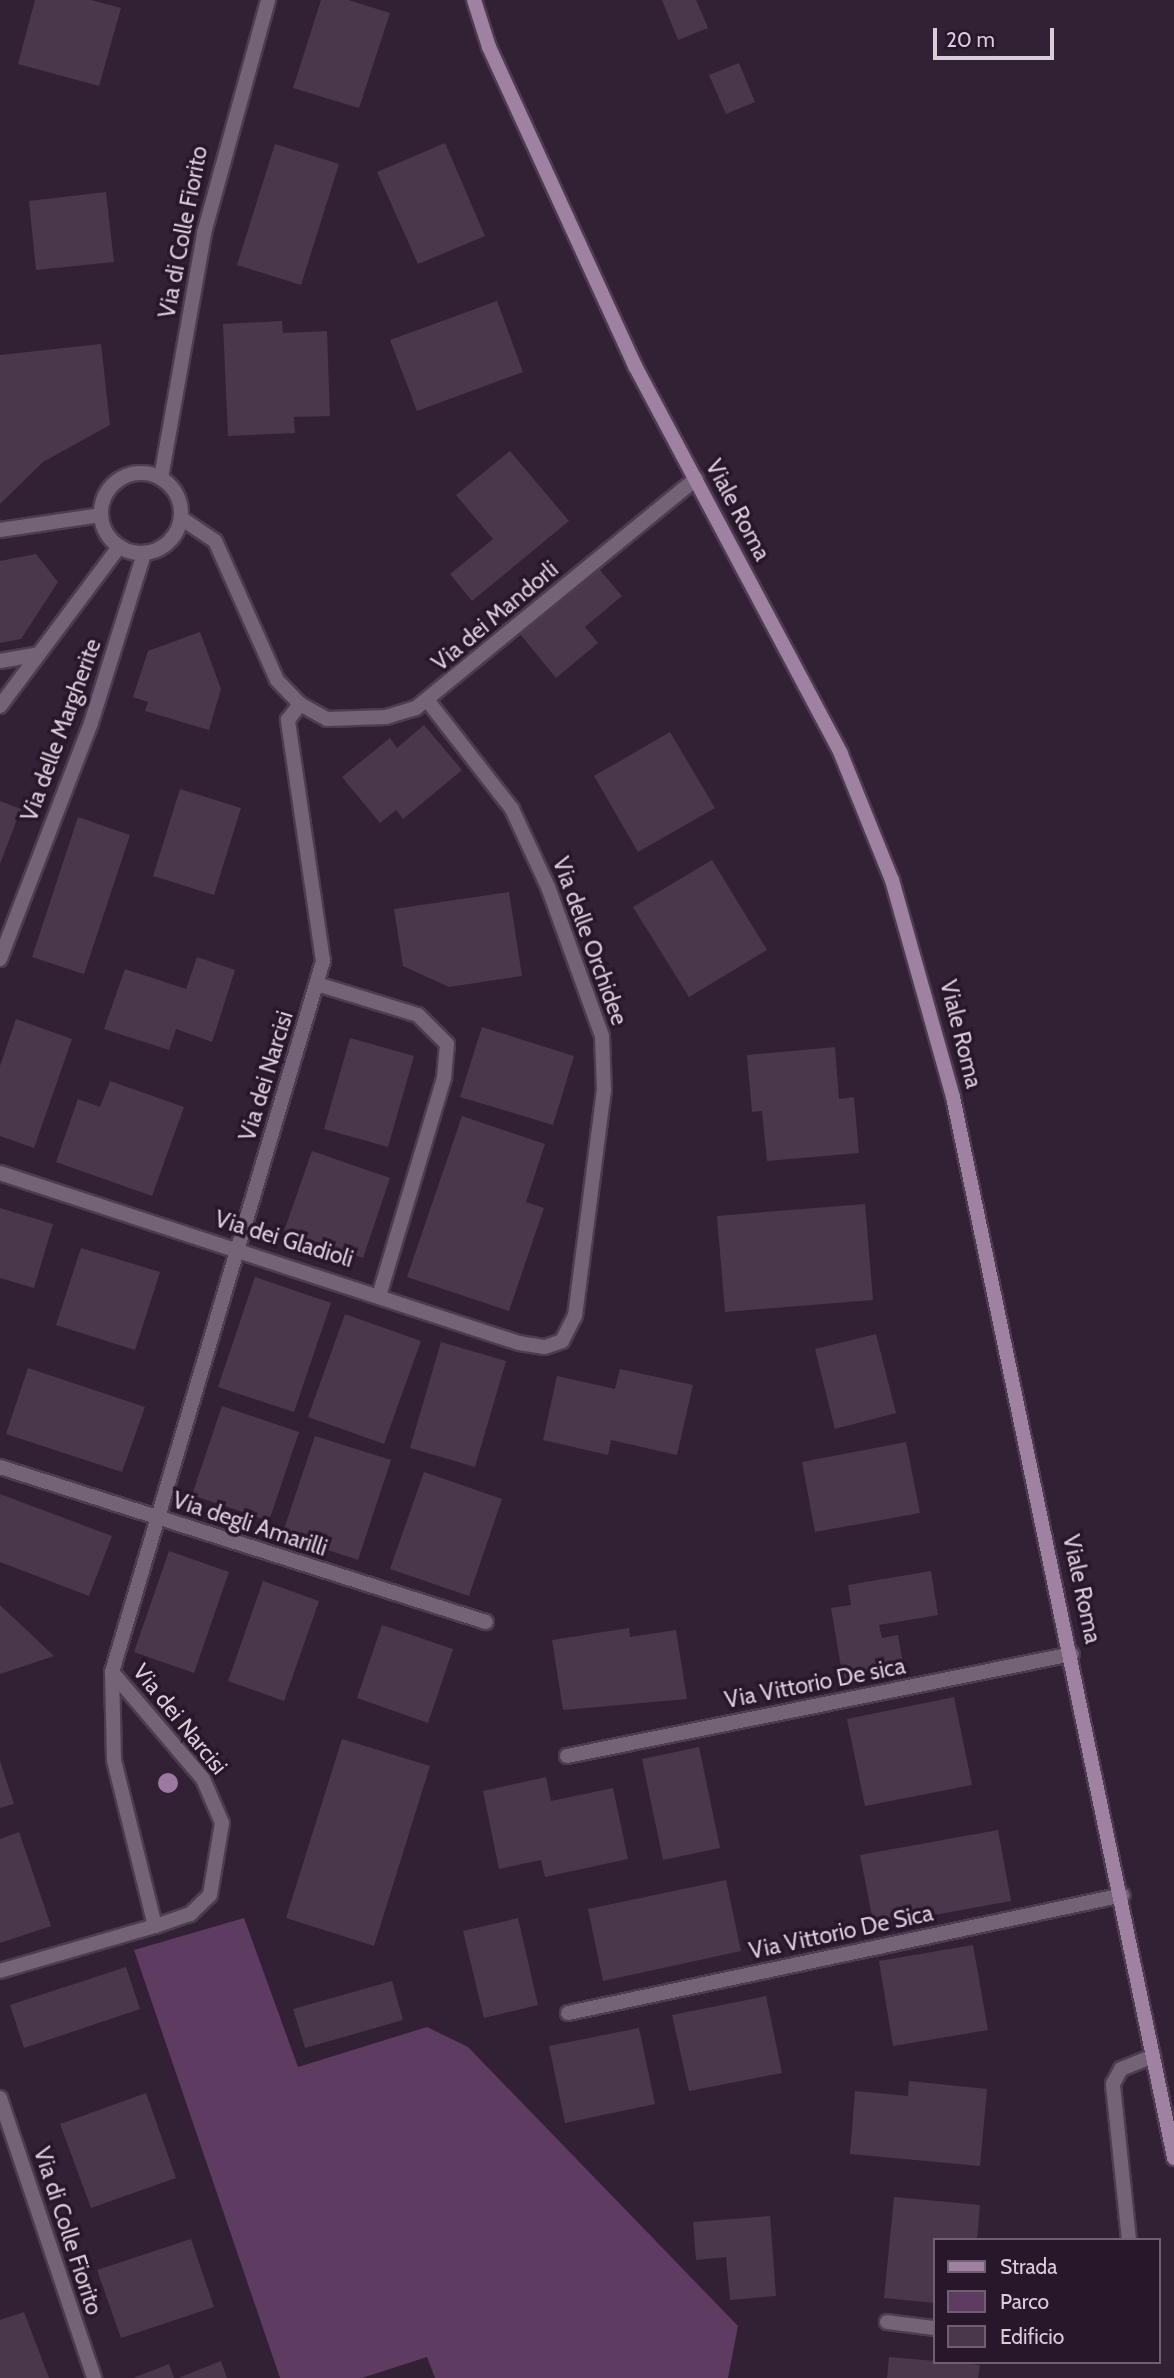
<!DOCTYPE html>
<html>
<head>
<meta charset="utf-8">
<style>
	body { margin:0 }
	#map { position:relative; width:1174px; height:2378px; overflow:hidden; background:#322034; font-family:Cabin,sans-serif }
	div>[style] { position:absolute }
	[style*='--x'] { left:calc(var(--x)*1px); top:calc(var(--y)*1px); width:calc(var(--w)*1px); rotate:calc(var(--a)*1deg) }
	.green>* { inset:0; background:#5e3b61 }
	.building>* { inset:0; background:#4a374c }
	.roads { filter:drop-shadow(2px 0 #4d3c4f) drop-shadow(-2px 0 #4d3c4f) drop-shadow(0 2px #4d3c4f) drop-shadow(0 -2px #4d3c4f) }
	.street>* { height:14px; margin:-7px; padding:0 7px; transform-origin:7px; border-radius:7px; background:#746276 }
	.street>.ring { margin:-7px; padding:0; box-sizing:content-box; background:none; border:14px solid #746276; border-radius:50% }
	.secondary>* { height:14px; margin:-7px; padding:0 7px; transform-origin:7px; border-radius:7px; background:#9f82a2 }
	.trees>* { width:20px; height:20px; margin:-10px; border-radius:50%; background:#9c79a0 }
	span { translate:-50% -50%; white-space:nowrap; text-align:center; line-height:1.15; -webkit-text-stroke:7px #28162a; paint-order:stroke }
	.street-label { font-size:23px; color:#d9cdda }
	.legend { position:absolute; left:933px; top:2238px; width:228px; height:126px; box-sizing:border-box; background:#28162a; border:2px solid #6f5f70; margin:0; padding:9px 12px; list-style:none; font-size:21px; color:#d9cdda }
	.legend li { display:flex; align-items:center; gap:14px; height:35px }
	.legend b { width:35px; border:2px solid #6f5f70 }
	.scale { position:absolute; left:933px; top:28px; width:121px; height:32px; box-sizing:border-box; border:4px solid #d9cdda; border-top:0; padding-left:9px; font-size:21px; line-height:24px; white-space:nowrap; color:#d9cdda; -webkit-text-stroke:5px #28162a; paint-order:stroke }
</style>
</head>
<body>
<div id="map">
	<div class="green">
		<i style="clip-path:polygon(244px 1918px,298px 2067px,427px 2027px,468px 2047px,738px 2326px,728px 2378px,435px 2378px,427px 2357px,362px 2378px,280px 2378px,134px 1950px)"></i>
	</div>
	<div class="building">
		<i style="clip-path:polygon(35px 0,91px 0,121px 8px,99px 86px,18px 64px)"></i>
		<i style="clip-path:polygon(321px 0,348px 0,390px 13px,359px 108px,293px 88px)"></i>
		<i style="clip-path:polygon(662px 0,696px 0,708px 28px,678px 40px)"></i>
		<i style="clip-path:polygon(739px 63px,755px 102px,726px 114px,709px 75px)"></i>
		<i style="clip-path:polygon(445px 143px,485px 236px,418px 264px,377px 172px)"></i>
		<i style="clip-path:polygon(275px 144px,339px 164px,301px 285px,237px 265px)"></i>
		<i style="clip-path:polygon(106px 192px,114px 262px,36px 270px,29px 201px)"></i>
		<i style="clip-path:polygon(497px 301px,523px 372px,417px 411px,390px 340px)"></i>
		<i style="clip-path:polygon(282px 321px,283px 333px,327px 331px,330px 416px,294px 417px,295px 433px,228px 436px,223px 324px)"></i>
		<i style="clip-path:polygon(101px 344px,110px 425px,43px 462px,0 504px,0 355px)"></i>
		<i style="clip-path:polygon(510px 451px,569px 521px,472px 601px,450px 574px,493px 539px,456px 495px)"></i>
		<i style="clip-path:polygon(36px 554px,58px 582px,21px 639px,0 643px,0 561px)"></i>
		<i style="clip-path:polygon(599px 569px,622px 596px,585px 627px,598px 643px,556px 678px,520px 634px)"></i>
		<i style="clip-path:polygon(200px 632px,221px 689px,209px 730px,145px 711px,148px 702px,133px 697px,148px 651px)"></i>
		<i style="clip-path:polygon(424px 725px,462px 770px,403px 819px,396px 810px,380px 823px,342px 777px,390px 738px,397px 748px)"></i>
		<i style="clip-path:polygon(670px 732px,715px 808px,638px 852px,594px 776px)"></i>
		<i style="clip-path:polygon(180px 789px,241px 808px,214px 895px,153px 876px)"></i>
		<i style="clip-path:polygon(0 801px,21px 809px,0 864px)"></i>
		<i style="clip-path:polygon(78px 817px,130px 835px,84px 974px,32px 957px)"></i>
		<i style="clip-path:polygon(712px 860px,767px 950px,689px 997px,633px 907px)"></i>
		<i style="clip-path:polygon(509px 892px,522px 976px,449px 987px,403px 966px,394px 909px)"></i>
		<i style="clip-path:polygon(197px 957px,235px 970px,212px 1042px,176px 1029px,169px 1050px,104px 1029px,125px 969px,186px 989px)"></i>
		<i style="clip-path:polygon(16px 1019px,72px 1039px,34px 1148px,0 1136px,0 1066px)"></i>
		<i style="clip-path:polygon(482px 1027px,574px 1056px,553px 1125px,460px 1097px)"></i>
		<i style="clip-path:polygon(350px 1038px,414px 1056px,388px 1147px,324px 1129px)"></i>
		<i style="clip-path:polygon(835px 1047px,839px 1099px,854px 1097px,859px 1153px,767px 1161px,762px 1111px,752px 1112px,747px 1055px)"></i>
		<i style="clip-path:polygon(110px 1081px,184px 1107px,152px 1196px,56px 1162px,78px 1099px,100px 1107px)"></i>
		<i style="clip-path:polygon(462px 1116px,545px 1144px,526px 1202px,544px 1208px,509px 1311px,407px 1277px)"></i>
		<i style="clip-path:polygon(312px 1151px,390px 1178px,363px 1258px,284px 1231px)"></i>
		<i style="clip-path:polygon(865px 1204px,873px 1300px,725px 1312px,717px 1216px)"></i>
		<i style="clip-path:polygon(0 1208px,53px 1224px,34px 1288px,0 1278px)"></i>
		<i style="clip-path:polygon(81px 1248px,160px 1272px,135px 1350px,56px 1325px)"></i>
		<i style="clip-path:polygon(255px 1277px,331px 1303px,294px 1412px,218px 1387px)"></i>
		<i style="clip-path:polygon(345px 1314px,421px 1341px,384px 1444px,308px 1417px)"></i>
		<i style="clip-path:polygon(876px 1334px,896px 1413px,835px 1429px,815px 1349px)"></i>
		<i style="clip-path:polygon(441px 1342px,506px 1361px,475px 1467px,410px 1448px)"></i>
		<i style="clip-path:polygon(28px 1368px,145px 1407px,122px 1472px,6px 1434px)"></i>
		<i style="clip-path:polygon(620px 1369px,693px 1385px,677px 1455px,611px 1440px,608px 1455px,543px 1440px,557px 1376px,615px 1389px)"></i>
		<i style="clip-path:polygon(222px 1406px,299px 1432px,269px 1521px,192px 1495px)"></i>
		<i style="clip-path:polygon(315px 1436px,391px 1460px,358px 1560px,282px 1535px)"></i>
		<i style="clip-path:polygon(906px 1442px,920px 1513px,815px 1532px,802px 1462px)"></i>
		<i style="clip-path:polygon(424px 1472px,502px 1499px,469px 1596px,390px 1569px)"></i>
		<i style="clip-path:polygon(0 1494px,112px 1536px,89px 1596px,0 1562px)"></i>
		<i style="clip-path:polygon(169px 1551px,229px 1572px,194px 1673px,134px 1652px)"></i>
		<i style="clip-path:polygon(931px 1571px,938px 1615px,879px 1625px,882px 1638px,898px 1635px,904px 1669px,843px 1679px,831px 1608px,851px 1605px,848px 1585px)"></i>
		<i style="clip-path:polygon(263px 1581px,319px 1601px,284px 1701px,228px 1681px)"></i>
		<i style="clip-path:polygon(0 1605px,54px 1656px,0 1674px)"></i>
		<i style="clip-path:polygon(382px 1625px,453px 1649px,428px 1723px,357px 1698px)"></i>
		<i style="clip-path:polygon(629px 1628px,630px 1637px,676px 1630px,687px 1699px,563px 1710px,552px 1640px)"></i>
		<i style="clip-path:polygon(954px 1697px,972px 1785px,865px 1806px,847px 1719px)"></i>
		<i style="clip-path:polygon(342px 1739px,430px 1766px,374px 1946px,286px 1918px)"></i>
		<i style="clip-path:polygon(699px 1747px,720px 1848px,663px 1860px,642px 1759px)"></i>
		<i style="clip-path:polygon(0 1761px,14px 1804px,0 1808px)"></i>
		<i style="clip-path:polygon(546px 1777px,551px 1801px,613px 1788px,628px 1859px,545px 1877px,541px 1860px,499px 1869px,483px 1791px)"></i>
		<i style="clip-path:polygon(998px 1830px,1011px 1901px,874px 1926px,860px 1855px)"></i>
		<i style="clip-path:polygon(19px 1832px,51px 1926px,0 1943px,0 1839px)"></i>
		<i style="clip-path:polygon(726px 1880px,741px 1951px,603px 1981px,588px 1909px)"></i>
		<i style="clip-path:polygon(518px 1918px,538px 2005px,484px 2018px,463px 1931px)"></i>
		<i style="clip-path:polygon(973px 1945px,988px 2030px,893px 2046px,879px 1961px)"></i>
		<i style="clip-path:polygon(126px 1967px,140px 2009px,24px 2048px,10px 2005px)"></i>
		<i style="clip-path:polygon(392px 1981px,403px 2020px,305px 2048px,293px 2009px)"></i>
		<i style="clip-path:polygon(766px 1996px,782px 2073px,689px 2091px,672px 2015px)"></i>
		<i style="clip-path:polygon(639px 2028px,655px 2104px,565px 2123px,549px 2046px)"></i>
		<i style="clip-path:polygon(909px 2081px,987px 2089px,980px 2166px,850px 2154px,855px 2091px,908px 2096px)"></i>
		<i style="clip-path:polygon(146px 2093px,176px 2178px,91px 2208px,60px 2124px)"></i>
		<i style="clip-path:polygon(894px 2197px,980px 2205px,977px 2240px,934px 2240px,934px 2303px,884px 2298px)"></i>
		<i style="clip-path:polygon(770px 2216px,776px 2296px,730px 2300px,726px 2257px,696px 2260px,693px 2222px)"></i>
		<i style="clip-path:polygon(191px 2239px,214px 2307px,121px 2338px,97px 2270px)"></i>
		<i style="clip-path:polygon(24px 2312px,49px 2378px,0 2378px,0 2320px)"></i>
		<i style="clip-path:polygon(889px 2357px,980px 2365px,978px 2378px,887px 2378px)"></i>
		<i style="clip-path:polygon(221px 2361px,227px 2378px,178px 2378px)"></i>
		<i style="clip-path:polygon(169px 2364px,174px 2378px,133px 2378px)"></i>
	</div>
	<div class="roads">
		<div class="street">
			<i class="ring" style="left:101px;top:473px;width:66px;height:66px"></i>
			<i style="--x:161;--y:478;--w:249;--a:-80"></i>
			<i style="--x:204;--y:233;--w:242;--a:-74.6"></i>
			<i style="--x:0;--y:530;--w:101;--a:-8.5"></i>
			<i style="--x:0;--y:661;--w:36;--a:-10"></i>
			<i style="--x:300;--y:704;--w:31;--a:29"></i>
			<i style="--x:327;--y:719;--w:59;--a:-1.9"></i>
			<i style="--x:386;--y:717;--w:31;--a:-17"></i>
			<i style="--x:416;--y:708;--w:362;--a:-39.3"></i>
			<i style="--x:0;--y:706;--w:199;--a:-53.2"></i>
			<i style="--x:0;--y:959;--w:253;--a:-68.9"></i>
			<i style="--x:91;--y:723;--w:177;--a:-72.6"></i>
			<i style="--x:317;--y:984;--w:106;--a:17.1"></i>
			<i style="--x:418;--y:1015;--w:41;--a:45"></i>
			<i style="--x:447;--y:1044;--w:34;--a:95"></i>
			<i style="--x:444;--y:1078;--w:224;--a:106.6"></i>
			<i style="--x:0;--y:1173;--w:546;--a:18.14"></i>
			<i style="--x:519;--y:1343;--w:26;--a:9"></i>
			<i style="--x:545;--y:1347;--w:18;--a:-19"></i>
			<i style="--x:562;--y:1341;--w:28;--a:-63"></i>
			<i style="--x:575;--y:1316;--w:227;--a:-82.7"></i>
			<i style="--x:604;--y:1091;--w:55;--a:-92.1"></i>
			<i style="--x:602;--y:1036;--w:158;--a:-109.9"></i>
			<i style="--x:548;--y:887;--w:86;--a:-114.8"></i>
			<i style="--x:512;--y:809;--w:137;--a:-127.9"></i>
			<i style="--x:0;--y:1467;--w:510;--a:17.69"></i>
			<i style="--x:112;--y:1672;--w:140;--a:49.6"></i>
			<i style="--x:203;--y:1779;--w:48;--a:66.6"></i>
			<i style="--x:222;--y:1823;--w:73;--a:99.5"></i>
			<i style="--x:210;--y:1895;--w:28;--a:136"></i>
			<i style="--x:190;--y:1914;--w:37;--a:161"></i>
			<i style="--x:155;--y:1926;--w:171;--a:-103.9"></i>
			<i style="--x:114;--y:1760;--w:88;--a:-91.3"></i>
			<i style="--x:112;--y:1672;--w:742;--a:-73.47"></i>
			<i style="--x:323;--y:961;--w:244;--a:-98.3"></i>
			<i style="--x:288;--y:720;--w:20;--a:-53"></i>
			<i style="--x:300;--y:704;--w:33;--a:-134"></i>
			<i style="--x:277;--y:680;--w:152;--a:-114"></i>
			<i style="--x:215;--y:541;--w:40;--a:-146"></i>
			<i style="--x:567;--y:1756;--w:515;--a:-11.42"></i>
			<i style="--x:0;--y:1971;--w:161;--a:-16.2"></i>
			<i style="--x:568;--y:2013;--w:567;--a:-12"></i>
			<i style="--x:0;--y:2098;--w:295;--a:71.4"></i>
			<i style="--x:1129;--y:2240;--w:157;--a:-95.9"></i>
			<i style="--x:1113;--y:2084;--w:17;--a:-62"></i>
			<i style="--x:1121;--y:2069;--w:35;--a:-22"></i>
			<i style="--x:887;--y:2322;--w:47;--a:7.3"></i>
		</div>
		<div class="secondary">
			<i style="--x:474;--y:0;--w:49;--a:72.3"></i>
			<i style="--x:489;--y:47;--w:351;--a:65.4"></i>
			<i style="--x:635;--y:366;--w:439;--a:62"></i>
			<i style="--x:841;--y:754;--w:136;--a:68"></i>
			<i style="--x:892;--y:880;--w:225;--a:74.3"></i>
			<i style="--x:953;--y:1097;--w:1084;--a:78.23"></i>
		</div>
	</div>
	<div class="trees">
		<i style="left:168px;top:1783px"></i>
	</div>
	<div class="street-label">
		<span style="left:183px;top:232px;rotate:-79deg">Via di Colle Fiorito</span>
		<span style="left:738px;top:510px;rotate:62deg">Viale Roma</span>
		<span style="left:495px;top:616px;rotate:-40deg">Via dei Mandorli</span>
		<span style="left:61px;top:730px;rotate:-70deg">Via delle Margherite</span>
		<span style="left:590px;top:941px;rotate:70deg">Via delle Orchidee</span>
		<span style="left:961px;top:1034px;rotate:76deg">Viale Roma</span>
		<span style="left:266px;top:1076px;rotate:-73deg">Via dei Narcisi</span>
		<span style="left:284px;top:1239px;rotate:17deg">Via dei Gladioli</span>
		<span style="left:250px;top:1524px;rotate:18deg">Via degli Amarilli</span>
		<span style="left:1082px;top:1589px;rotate:78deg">Viale Roma</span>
		<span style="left:815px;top:1683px;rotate:-11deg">Via Vittorio De sica</span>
		<span style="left:180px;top:1719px;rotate:51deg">Via dei Narcisi</span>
		<span style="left:841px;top:1932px;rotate:-12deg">Via Vittorio De Sica</span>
		<span style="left:68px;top:2231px;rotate:72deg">Via di Colle Fiorito</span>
	</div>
	<ul class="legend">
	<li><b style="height:9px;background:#9f82a2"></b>Strada</li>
	<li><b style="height:19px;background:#5e3b61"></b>Parco</li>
	<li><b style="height:19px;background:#4a374c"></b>Edificio</li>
	</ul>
	<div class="scale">20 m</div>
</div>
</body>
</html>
